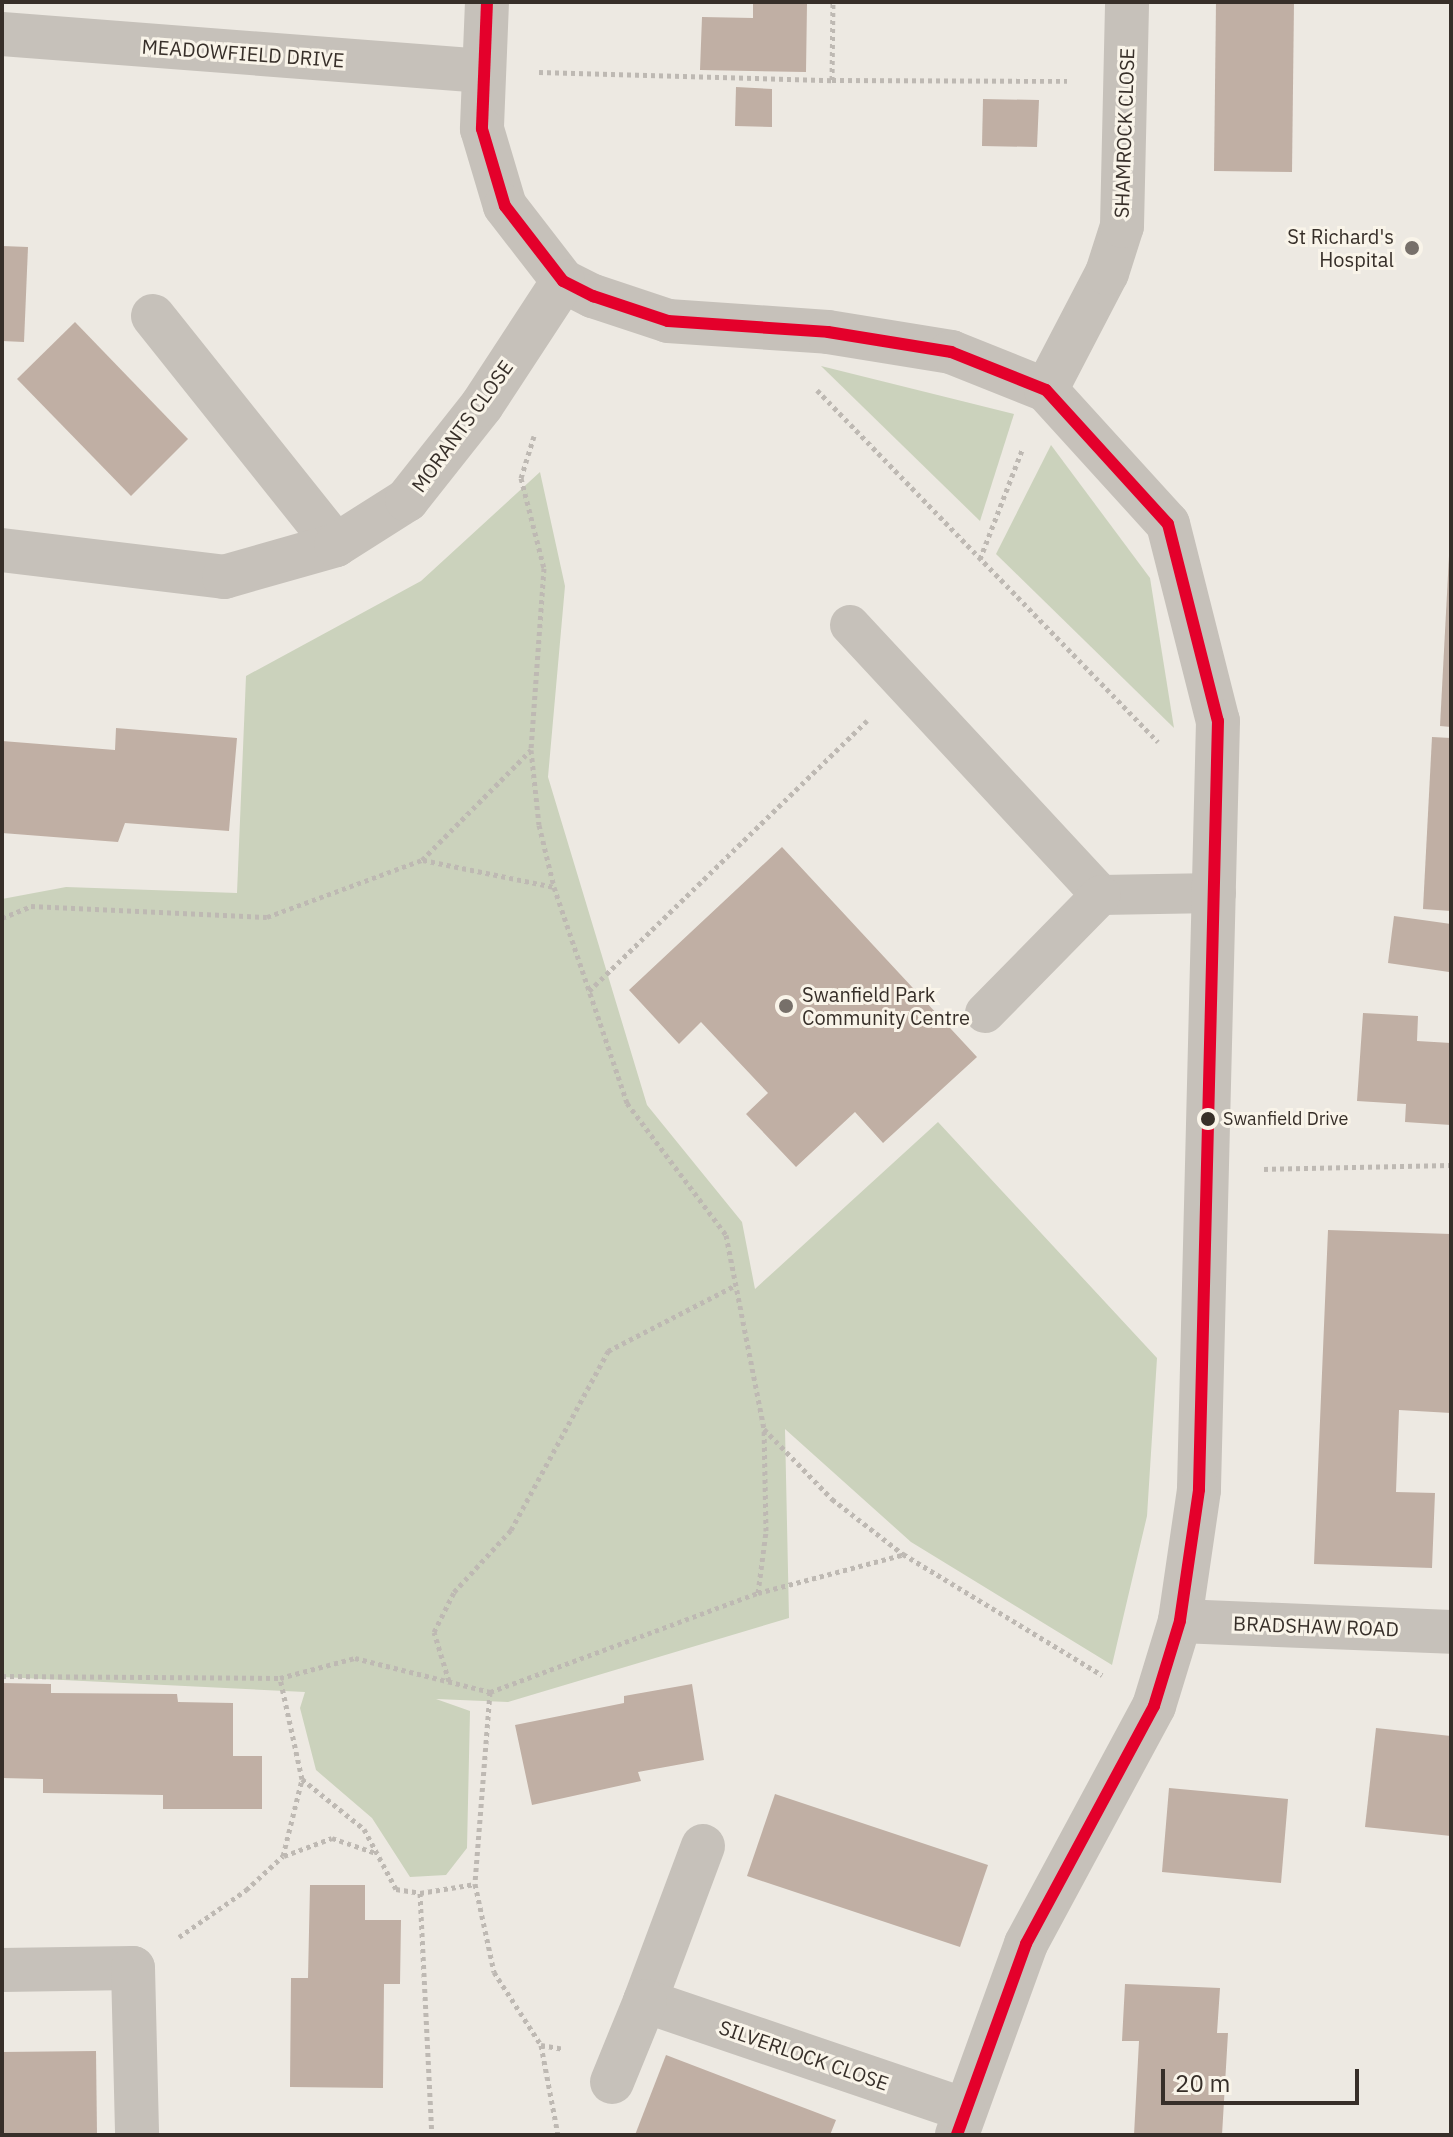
<!DOCTYPE html>
<html>
<head>
<meta charset="utf-8">
<style>
	body { margin:0 }
	#map { position:relative; width:1453px; height:2137px; overflow:hidden; background:#ede9e2; font-family:"IBM Plex Sans",sans-serif }
	div>[style] { position:absolute }
	[style*='--x'] { left:calc(var(--x)*1px); top:calc(var(--y)*1px); width:calc(var(--w)*1px); rotate:calc(var(--a)*1deg) }
	.green>* { inset:0; background:#cbd2bc }
	.building>* { inset:0; background:#c0afa4 }
	.path>* { height:5px; margin-top:-2.5px; transform-origin:0; background:repeating-linear-gradient(90deg,#beb9b3 0 4px,transparent 0 8px) }
	.lane>* { height:40px; margin:-20px; padding:0 20px; transform-origin:20px; border-radius:20px; background:#c6c1ba }
	.street>* { height:44px; margin:-22px; padding:0 22px; transform-origin:22px; border-radius:22px; background:#c6c1ba }
	.bus-1>* { height:12px; margin:-6px; padding:0 6px; transform-origin:6px; border-radius:6px; background:#e4002b }
	.dots>* { width:22px; height:22px; translate:-50% -50%; box-sizing:border-box; border:4px solid #f9f4e9; border-radius:50% }
	span { translate:-50% -50%; white-space:nowrap; text-align:center; line-height:1.15; -webkit-text-stroke:6px #f9f4e9; paint-order:stroke }
	.bus-label { font-size:18px; color:#372f29 }
	.left { translate:0 -50%; text-align:left }
	.street-label { font-size:20px; color:#372f29 }
	.poi-label { font-size:20px; color:#372f29 }
	.right { translate:-100% -50%; text-align:right }
	.frame { position:absolute; inset:0; border:4px solid #372f29; pointer-events:none }
	.scale { position:absolute; left:1161px; top:2069px; width:198px; height:36px; box-sizing:border-box; border:4px solid #372f29; border-top:0; padding-left:10px; font-size:24px; line-height:28px; white-space:nowrap; color:#372f29; -webkit-text-stroke:6px #f9f4e9; paint-order:stroke }
</style>
</head>
<body>
<div id="map">
	<div class="green">
		<i style="clip-path:polygon(821px 366px,1014px 414px,980px 521px)"></i>
		<i style="clip-path:polygon(1051px 445px,1150px 578px,1174px 728px,996px 554px)"></i>
		<i style="clip-path:polygon(540px 472px,565px 586px,548px 777px,647px 1105px,742px 1222px,755px 1289px,938px 1122px,1157px 1358px,1147px 1516px,1112px 1665px,911px 1542px,785px 1429px,789px 1618px,508px 1702px,436px 1699px,470px 1711px,467px 1848px,446px 1875px,410px 1877px,372px 1818px,316px 1770px,300px 1708px,305px 1692px,2px 1677px,2px 899px,66px 887px,237px 893px,246px 676px,421px 581px)"></i>
	</div>
	<div class="building">
		<i style="clip-path:polygon(1216px 2px,1294px 2px,1292px 172px,1214px 171px)"></i>
		<i style="clip-path:polygon(753px 3px,807px 4px,806px 72px,700px 70px,702px 17px,753px 18px)"></i>
		<i style="clip-path:polygon(736px 87px,772px 89px,772px 127px,735px 126px)"></i>
		<i style="clip-path:polygon(983px 99px,1039px 100px,1037px 147px,982px 146px)"></i>
		<i style="clip-path:polygon(2px 246px,28px 247px,24px 342px,2px 341px)"></i>
		<i style="clip-path:polygon(75px 322px,188px 439px,131px 496px,17px 379px)"></i>
		<i style="clip-path:polygon(1449px 556px,1451px 556px,1451px 727px,1440px 726px)"></i>
		<i style="clip-path:polygon(116px 728px,237px 738px,229px 831px,125px 823px,118px 842px,2px 833px,2px 741px,115px 750px)"></i>
		<i style="clip-path:polygon(1432px 737px,1451px 738px,1451px 911px,1423px 909px)"></i>
		<i style="clip-path:polygon(782px 847px,977px 1057px,883px 1143px,855px 1112px,796px 1167px,746px 1114px,768px 1093px,701px 1022px,679px 1044px,629px 990px)"></i>
		<i style="clip-path:polygon(1394px 916px,1451px 924px,1449px 972px,1388px 963px)"></i>
		<i style="clip-path:polygon(1363px 1013px,1418px 1016px,1417px 1041px,1451px 1043px,1451px 1125px,1405px 1122px,1406px 1104px,1357px 1101px)"></i>
		<i style="clip-path:polygon(1328px 1230px,1451px 1234px,1451px 1413px,1399px 1410px,1396px 1492px,1435px 1493px,1432px 1568px,1314px 1564px)"></i>
		<i style="clip-path:polygon(2px 1683px,51px 1684px,51px 1693px,177px 1694px,178px 1702px,233px 1703px,233px 1756px,262px 1756px,262px 1809px,163px 1809px,163px 1795px,43px 1793px,43px 1779px,2px 1778px)"></i>
		<i style="clip-path:polygon(692px 1684px,704px 1760px,638px 1772px,641px 1781px,532px 1805px,515px 1725px,624px 1703px,624px 1696px)"></i>
		<i style="clip-path:polygon(1376px 1728px,1451px 1736px,1451px 1836px,1365px 1827px)"></i>
		<i style="clip-path:polygon(1169px 1788px,1288px 1799px,1281px 1883px,1162px 1872px)"></i>
		<i style="clip-path:polygon(775px 1794px,988px 1865px,960px 1947px,747px 1876px)"></i>
		<i style="clip-path:polygon(310px 1885px,365px 1885px,365px 1920px,401px 1920px,400px 1984px,384px 1984px,383px 2088px,290px 2087px,291px 1978px,308px 1978px)"></i>
		<i style="clip-path:polygon(1125px 1984px,1220px 1988px,1217px 2033px,1228px 2033px,1222px 2135px,1134px 2135px,1139px 2041px,1122px 2041px)"></i>
		<i style="clip-path:polygon(96px 2051px,97px 2135px,2px 2135px,2px 2052px)"></i>
		<i style="clip-path:polygon(666px 2055px,836px 2120px,830px 2135px,635px 2135px)"></i>
	</div>
	<div class="path">
		<i style="--x:539;--y:72;--w:293;--a:1.6"></i>
		<i style="--x:832;--y:80;--w:78;--a:-89.3"></i>
		<i style="--x:832;--y:80;--w:235;--a:0.2"></i>
		<i style="--x:817;--y:390;--w:490;--a:45.9"></i>
		<i style="--x:534;--y:436;--w:44;--a:107.2"></i>
		<i style="--x:521;--y:478;--w:93;--a:75.7"></i>
		<i style="--x:544;--y:568;--w:182;--a:94.1"></i>
		<i style="--x:531;--y:750;--w:75;--a:83.9"></i>
		<i style="--x:539;--y:825;--w:64;--a:76.4"></i>
		<i style="--x:554;--y:887;--w:228;--a:71.3"></i>
		<i style="--x:627;--y:1103;--w:165;--a:53.1"></i>
		<i style="--x:726;--y:1235;--w:198;--a:78.9"></i>
		<i style="--x:764;--y:1429;--w:98;--a:45.8"></i>
		<i style="--x:832;--y:1499;--w:90;--a:37.8"></i>
		<i style="--x:903;--y:1554;--w:233;--a:31.3"></i>
		<i style="--x:980;--y:559;--w:117;--a:-68.9"></i>
		<i style="--x:423;--y:860;--w:134;--a:11.6"></i>
		<i style="--x:2;--y:918;--w:31;--a:-22"></i>
		<i style="--x:31;--y:906;--w:236;--a:2.7"></i>
		<i style="--x:267;--y:917;--w:165;--a:-20.2"></i>
		<i style="--x:422;--y:860;--w:155;--a:-45.3"></i>
		<i style="--x:589;--y:991;--w:388;--a:-44.2"></i>
		<i style="--x:1264;--y:1169;--w:187;--a:-1.2"></i>
		<i style="--x:758;--y:1593;--w:63;--a:-82.6"></i>
		<i style="--x:766;--y:1531;--w:101;--a:-91.1"></i>
		<i style="--x:2;--y:1676;--w:278;--a:0.4"></i>
		<i style="--x:280;--y:1678;--w:78;--a:-14.9"></i>
		<i style="--x:355;--y:1658;--w:139;--a:14.1"></i>
		<i style="--x:490;--y:1692;--w:286;--a:-20.3"></i>
		<i style="--x:758;--y:1593;--w:149;--a:-14.8"></i>
		<i style="--x:449;--y:1681;--w:51;--a:-107"></i>
		<i style="--x:434;--y:1632;--w:45;--a:-63.4"></i>
		<i style="--x:454;--y:1592;--w:84;--a:-47.4"></i>
		<i style="--x:511;--y:1530;--w:204;--a:-61.5"></i>
		<i style="--x:608;--y:1351;--w:144;--a:-27.3"></i>
		<i style="--x:490;--y:1692;--w:193;--a:94.5"></i>
		<i style="--x:475;--y:1884;--w:90;--a:77.8"></i>
		<i style="--x:494;--y:1972;--w:87;--a:57.2"></i>
		<i style="--x:541;--y:2045;--w:92;--a:79.3"></i>
		<i style="--x:302;--y:1779;--w:80;--a:38.9"></i>
		<i style="--x:364;--y:1829;--w:68;--a:61.9"></i>
		<i style="--x:396;--y:1889;--w:24;--a:9"></i>
		<i style="--x:420;--y:1893;--w:56;--a:-9.3"></i>
		<i style="--x:284;--y:1856;--w:51;--a:-20.6"></i>
		<i style="--x:332;--y:1838;--w:46;--a:18.8"></i>
		<i style="--x:420;--y:1893;--w:242;--a:87.2"></i>
		<i style="--x:179;--y:1937;--w:82;--a:-35"></i>
		<i style="--x:246;--y:1890;--w:50;--a:-42.6"></i>
		<i style="--x:283;--y:1856;--w:79;--a:-76.1"></i>
		<i style="--x:302;--y:1779;--w:103;--a:-102.3"></i>
		<i style="--x:541;--y:2045;--w:22;--a:10"></i>
	</div>
	<div class="lane">
		<i style="--x:850;--y:625;--w:369;--a:47.1"></i>
		<i style="--x:1101;--y:895;--w:115;--a:-1"></i>
		<i style="--x:985;--y:1013;--w:165;--a:-45.5"></i>
	</div>
	<div class="street">
		<i style="--x:487;--y:2;--w:127;--a:92.3"></i>
		<i style="--x:482;--y:129;--w:80;--a:73.4"></i>
		<i style="--x:505;--y:206;--w:95;--a:52.3"></i>
		<i style="--x:563;--y:281;--w:34;--a:27"></i>
		<i style="--x:593;--y:296;--w:79;--a:18.4"></i>
		<i style="--x:668;--y:321;--w:160;--a:3.9"></i>
		<i style="--x:828;--y:332;--w:125;--a:9.2"></i>
		<i style="--x:951;--y:352;--w:102;--a:21.8"></i>
		<i style="--x:1046;--y:390;--w:181;--a:47.7"></i>
		<i style="--x:1168;--y:524;--w:203;--a:75.8"></i>
		<i style="--x:1218;--y:721;--w:769;--a:91.42"></i>
		<i style="--x:1199;--y:1490;--w:132;--a:98.3"></i>
		<i style="--x:1180;--y:1621;--w:89;--a:107"></i>
		<i style="--x:1154;--y:1706;--w:270;--a:118.3"></i>
		<i style="--x:1026;--y:1944;--w:203;--a:109.9"></i>
		<i style="--x:2;--y:34;--w:483;--a:4.4"></i>
		<i style="--x:153;--y:316;--w:293;--a:51.4"></i>
		<i style="--x:1046;--y:390;--w:132;--a:-62.5"></i>
		<i style="--x:1107;--y:273;--w:49;--a:-72.3"></i>
		<i style="--x:1122;--y:226;--w:224;--a:-88.7"></i>
		<i style="--x:2;--y:550;--w:224;--a:6.9"></i>
		<i style="--x:224;--y:577;--w:116;--a:-15.9"></i>
		<i style="--x:336;--y:545;--w:84;--a:-32.4"></i>
		<i style="--x:407;--y:500;--w:121;--a:-51.7"></i>
		<i style="--x:482;--y:405;--w:148;--a:-56.8"></i>
		<i style="--x:1180;--y:1621;--w:271;--a:2.3"></i>
		<i style="--x:703;--y:1846;--w:165;--a:110.5"></i>
		<i style="--x:645;--y:2001;--w:336;--a:18.8"></i>
		<i style="--x:2;--y:1970;--w:131;--a:-0.9"></i>
		<i style="--x:133;--y:1968;--w:167;--a:88.6"></i>
		<i style="--x:612;--y:2082;--w:87;--a:-67.8"></i>
	</div>
	<div class="bus-1">
		<i style="--x:487;--y:2;--w:127;--a:92.3"></i>
		<i style="--x:482;--y:129;--w:80;--a:73.4"></i>
		<i style="--x:505;--y:206;--w:95;--a:52.3"></i>
		<i style="--x:563;--y:281;--w:34;--a:27"></i>
		<i style="--x:593;--y:296;--w:79;--a:18.4"></i>
		<i style="--x:668;--y:321;--w:160;--a:3.9"></i>
		<i style="--x:828;--y:332;--w:125;--a:9.2"></i>
		<i style="--x:951;--y:352;--w:102;--a:21.8"></i>
		<i style="--x:1046;--y:390;--w:181;--a:47.7"></i>
		<i style="--x:1168;--y:524;--w:203;--a:75.8"></i>
		<i style="--x:1218;--y:721;--w:769;--a:91.42"></i>
		<i style="--x:1199;--y:1490;--w:132;--a:98.3"></i>
		<i style="--x:1180;--y:1621;--w:89;--a:107"></i>
		<i style="--x:1154;--y:1706;--w:270;--a:118.3"></i>
		<i style="--x:1026;--y:1944;--w:203;--a:109.9"></i>
	</div>
	<div class="dots">
		<i style="left:1412px;top:248px;background:#77706a"></i>
		<i style="left:786px;top:1006px;background:#77706a"></i>
		<i style="left:1208px;top:1119px;background:#372f29"></i>
	</div>
	<div class="bus-label">
		<span class="left" style="left:1223px;top:1119px">Swanfield Drive</span>
	</div>
	<div class="street-label">
		<span style="left:243px;top:53px;rotate:4deg">MEADOWFIELD DRIVE</span>
		<span style="left:1124px;top:133px;rotate:-88deg">SHAMROCK CLOSE</span>
		<span style="left:462px;top:426px;rotate:-54deg">MORANTS CLOSE</span>
		<span style="left:1316px;top:1626px;rotate:2deg">BRADSHAW ROAD</span>
		<span style="left:804px;top:2055px;rotate:19deg">SILVERLOCK CLOSE</span>
	</div>
	<div class="poi-label">
		<span class="right" style="left:1394px;top:248px">St Richard's<br>Hospital</span>
		<span class="left" style="left:802px;top:1006px">Swanfield Park<br>Community Centre</span>
	</div>
	<div class="frame"></div>
	<div class="scale">20 m</div>
</div>
</body>
</html>
